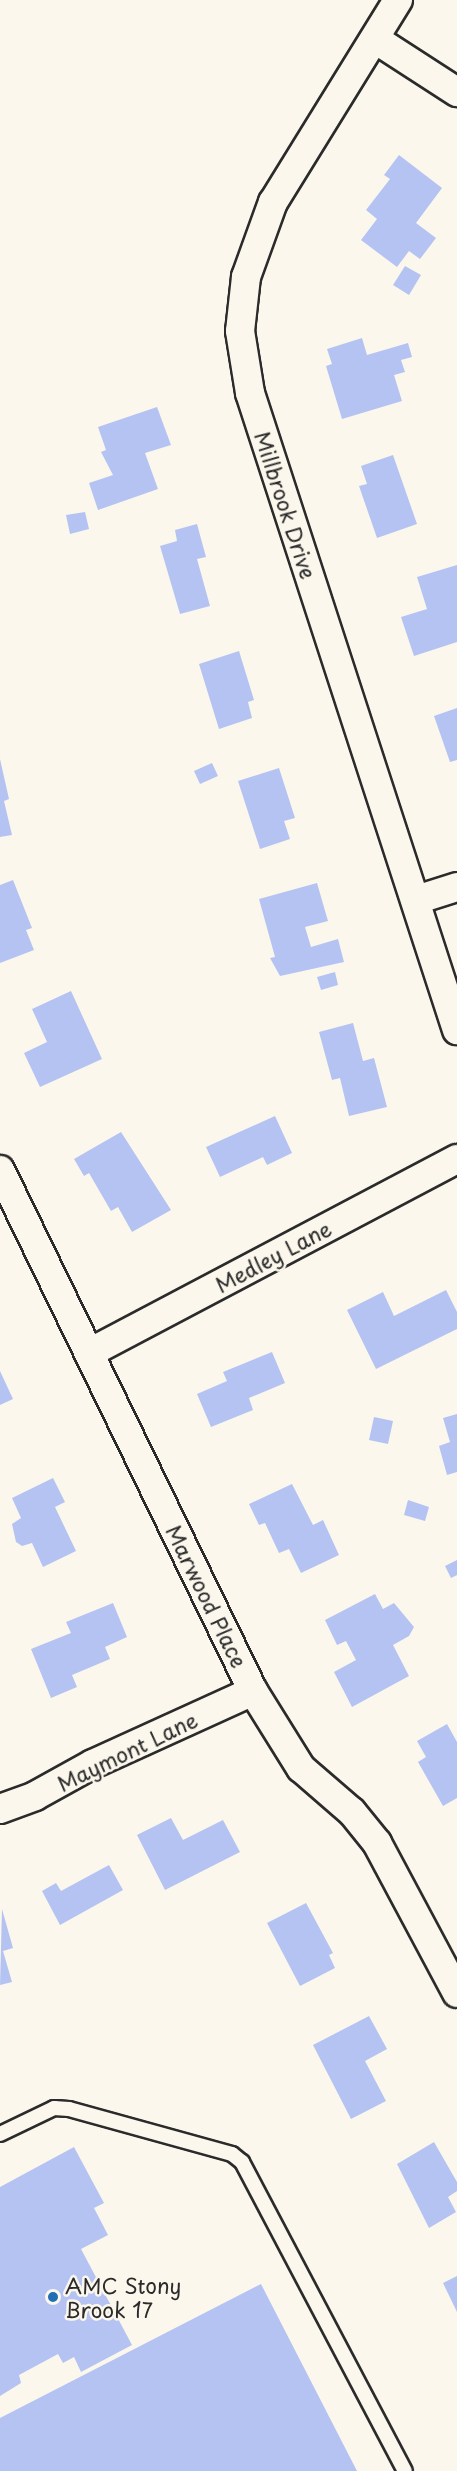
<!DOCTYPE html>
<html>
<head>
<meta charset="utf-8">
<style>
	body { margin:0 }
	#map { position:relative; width:457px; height:2471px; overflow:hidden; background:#fbf7ec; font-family:"Playpen Sans",sans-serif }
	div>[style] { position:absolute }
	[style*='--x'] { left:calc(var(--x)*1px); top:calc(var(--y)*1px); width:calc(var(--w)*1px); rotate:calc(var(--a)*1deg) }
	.building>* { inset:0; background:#b5c3f3 }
	.roads { filter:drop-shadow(2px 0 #2b2b2b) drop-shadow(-2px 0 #2b2b2b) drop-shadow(0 2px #2b2b2b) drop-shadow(0 -2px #2b2b2b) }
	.lane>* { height:14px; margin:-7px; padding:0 7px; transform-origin:7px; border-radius:7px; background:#fbf7ec }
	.street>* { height:28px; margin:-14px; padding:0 14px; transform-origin:14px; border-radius:14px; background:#fbf7ec }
	.dots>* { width:16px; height:16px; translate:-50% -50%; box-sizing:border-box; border:3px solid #fbf7ec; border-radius:50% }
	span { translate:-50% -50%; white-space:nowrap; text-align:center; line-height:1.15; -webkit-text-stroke:5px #fbf7ec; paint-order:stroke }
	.street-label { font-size:21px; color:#2b2b2b }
	.poi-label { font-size:21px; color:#2b2b2b }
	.left { translate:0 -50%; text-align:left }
</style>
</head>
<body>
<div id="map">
	<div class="building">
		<i style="clip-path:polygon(399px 155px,442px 188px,416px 223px,436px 238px,420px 259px,409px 251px,397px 267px,361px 240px,377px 219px,366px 210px,390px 179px,384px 175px)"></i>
		<i style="clip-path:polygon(405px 266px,421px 275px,409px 295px,393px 285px)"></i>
		<i style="clip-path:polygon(362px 338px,367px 355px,408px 343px,412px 357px,401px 360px,405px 372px,394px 375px,402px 401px,342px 419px,326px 366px,332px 364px,327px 349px)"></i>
		<i style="clip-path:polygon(157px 407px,171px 445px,145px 453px,158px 489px,98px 510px,89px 483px,113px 475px,101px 452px,106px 450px,98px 427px)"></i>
		<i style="clip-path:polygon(393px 455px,417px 524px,377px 538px,359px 486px,367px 484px,361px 466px)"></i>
		<i style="clip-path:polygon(85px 512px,89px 529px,70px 534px,66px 515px)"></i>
		<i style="clip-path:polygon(197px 524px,206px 557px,197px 559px,210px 606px,180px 614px,160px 546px,177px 541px,175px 530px)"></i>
		<i style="clip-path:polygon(457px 565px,457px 642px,414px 656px,401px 617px,427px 609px,417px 577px)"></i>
		<i style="clip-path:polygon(239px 651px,254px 700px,248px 702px,252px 718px,219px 729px,199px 664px)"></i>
		<i style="clip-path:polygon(457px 708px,457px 760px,450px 762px,434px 716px)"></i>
		<i style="clip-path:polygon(0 759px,9px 799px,4px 801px,12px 835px,0 837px)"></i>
		<i style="clip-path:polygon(212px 763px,218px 776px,200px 784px,194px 771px)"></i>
		<i style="clip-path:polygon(279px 768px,295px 818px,284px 821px,290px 839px,260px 849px,238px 781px)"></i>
		<i style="clip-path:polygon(13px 880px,32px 928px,26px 930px,34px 950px,0 963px,0 885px)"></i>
		<i style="clip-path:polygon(317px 883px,328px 921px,305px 927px,311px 947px,338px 939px,344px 962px,280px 976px,270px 958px,275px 957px,259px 899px)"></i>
		<i style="clip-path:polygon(335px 972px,338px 985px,321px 990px,317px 977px)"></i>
		<i style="clip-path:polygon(71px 991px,102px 1059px,40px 1087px,24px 1053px,47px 1042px,32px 1009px)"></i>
		<i style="clip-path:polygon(353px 1023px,363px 1061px,374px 1058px,387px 1107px,349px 1116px,340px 1078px,332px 1080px,319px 1032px)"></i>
		<i style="clip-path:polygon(275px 1116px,292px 1153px,267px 1165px,263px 1157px,220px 1177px,206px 1147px)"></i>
		<i style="clip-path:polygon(121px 1132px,171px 1210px,132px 1232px,118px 1207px,111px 1211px,89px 1173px,84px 1176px,74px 1159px)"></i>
		<i style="clip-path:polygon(446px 1290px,457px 1312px,457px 1329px,376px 1369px,347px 1310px,383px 1292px,394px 1316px)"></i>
		<i style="clip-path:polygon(272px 1352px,285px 1383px,249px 1398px,253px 1410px,211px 1427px,197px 1394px,227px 1381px,223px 1372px)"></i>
		<i style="clip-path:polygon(0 1371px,13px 1399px,0 1405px)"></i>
		<i style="clip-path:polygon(457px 1414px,457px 1472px,447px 1475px,439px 1446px,450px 1442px,443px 1418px)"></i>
		<i style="clip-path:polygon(374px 1417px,393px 1421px,388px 1444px,369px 1440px)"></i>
		<i style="clip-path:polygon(53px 1478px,65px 1502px,55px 1507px,76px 1551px,43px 1567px,32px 1543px,22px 1546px,16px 1542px,12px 1524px,21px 1518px,12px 1498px)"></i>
		<i style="clip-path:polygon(292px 1484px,313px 1525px,323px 1520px,339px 1555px,301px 1573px,289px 1549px,279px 1553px,265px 1523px,259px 1525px,249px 1504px)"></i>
		<i style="clip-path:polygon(408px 1500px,429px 1507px,425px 1521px,404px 1515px)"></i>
		<i style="clip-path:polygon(457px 1560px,457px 1575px,451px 1578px,445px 1566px)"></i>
		<i style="clip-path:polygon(375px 1594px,383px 1609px,394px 1603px,414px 1627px,409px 1636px,393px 1645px,409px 1676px,352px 1707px,334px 1672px,356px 1660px,346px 1641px,337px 1645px,325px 1620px)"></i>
		<i style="clip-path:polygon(113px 1603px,127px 1637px,105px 1647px,110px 1659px,72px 1675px,77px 1687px,51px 1698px,31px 1649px,71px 1633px,66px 1622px)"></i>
		<i style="clip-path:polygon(447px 1724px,457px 1742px,457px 1798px,443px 1806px,418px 1762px,426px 1757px,417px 1741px)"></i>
		<i style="clip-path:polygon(171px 1818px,183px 1840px,223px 1820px,240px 1852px,165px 1890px,137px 1835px)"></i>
		<i style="clip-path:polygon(109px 1865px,123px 1890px,60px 1925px,42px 1891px,56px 1883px,61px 1891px)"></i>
		<i style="clip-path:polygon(306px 1903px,333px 1953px,329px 1955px,335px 1968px,300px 1986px,267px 1923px)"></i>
		<i style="clip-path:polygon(2px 1909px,13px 1948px,3px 1951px,12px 1982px,0 1985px)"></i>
		<i style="clip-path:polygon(369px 2016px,387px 2049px,365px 2061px,386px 2101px,351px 2119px,313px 2045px)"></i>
		<i style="clip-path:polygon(434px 2142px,457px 2182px,457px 2191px,448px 2197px,456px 2212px,429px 2228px,397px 2164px)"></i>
		<i style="clip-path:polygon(74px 2147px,104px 2203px,94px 2208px,108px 2235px,81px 2249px,132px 2345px,81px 2372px,74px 2357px,63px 2363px,58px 2354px,19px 2375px,21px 2383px,0 2396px,0 2187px)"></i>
		<i style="clip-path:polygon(457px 2276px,457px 2312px,443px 2283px)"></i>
		<i style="clip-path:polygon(261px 2284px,357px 2471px,0 2471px,0 2418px)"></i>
	</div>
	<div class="roads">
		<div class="lane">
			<i style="--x:0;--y:2134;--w:60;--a:-25.7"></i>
			<i style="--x:54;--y:2108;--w:15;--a:4"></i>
			<i style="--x:69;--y:2109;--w:169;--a:15.4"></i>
			<i style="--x:232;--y:2154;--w:13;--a:39"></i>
			<i style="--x:242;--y:2162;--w:349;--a:62.2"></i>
		</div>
		<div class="street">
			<i style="--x:398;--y:0;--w:238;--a:121.7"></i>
			<i style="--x:273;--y:202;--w:80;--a:109.8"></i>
			<i style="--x:246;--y:277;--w:54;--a:96.3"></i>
			<i style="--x:240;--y:331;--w:63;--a:80.8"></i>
			<i style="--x:250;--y:393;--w:670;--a:72"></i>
			<i style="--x:375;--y:39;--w:98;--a:32.9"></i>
			<i style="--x:416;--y:900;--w:43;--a:-17.6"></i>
			<i style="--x:0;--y:1170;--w:579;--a:64.1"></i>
			<i style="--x:253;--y:1691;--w:91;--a:58.1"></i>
			<i style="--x:301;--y:1768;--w:67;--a:40.8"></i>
			<i style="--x:352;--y:1812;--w:40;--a:51"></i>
			<i style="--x:377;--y:1843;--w:170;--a:61.9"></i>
			<i style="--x:89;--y:1353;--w:416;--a:-27.8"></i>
			<i style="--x:0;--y:1809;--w:37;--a:-20"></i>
			<i style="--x:35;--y:1796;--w:66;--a:-28.9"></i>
			<i style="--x:93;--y:1764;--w:176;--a:-24.5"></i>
		</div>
	</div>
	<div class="dots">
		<i style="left:53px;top:2297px;background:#1f6fb2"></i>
	</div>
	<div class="street-label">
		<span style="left:286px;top:505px;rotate:72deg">Millbrook Drive</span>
		<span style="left:273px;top:1256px;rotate:-28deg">Medley Lane</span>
		<span style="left:207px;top:1596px;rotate:64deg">Marwood Place</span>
		<span style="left:127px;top:1751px;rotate:-26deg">Maymont Lane</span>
	</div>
	<div class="poi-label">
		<span class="left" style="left:65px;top:2297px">AMC Stony<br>Brook 17</span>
	</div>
</div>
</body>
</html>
